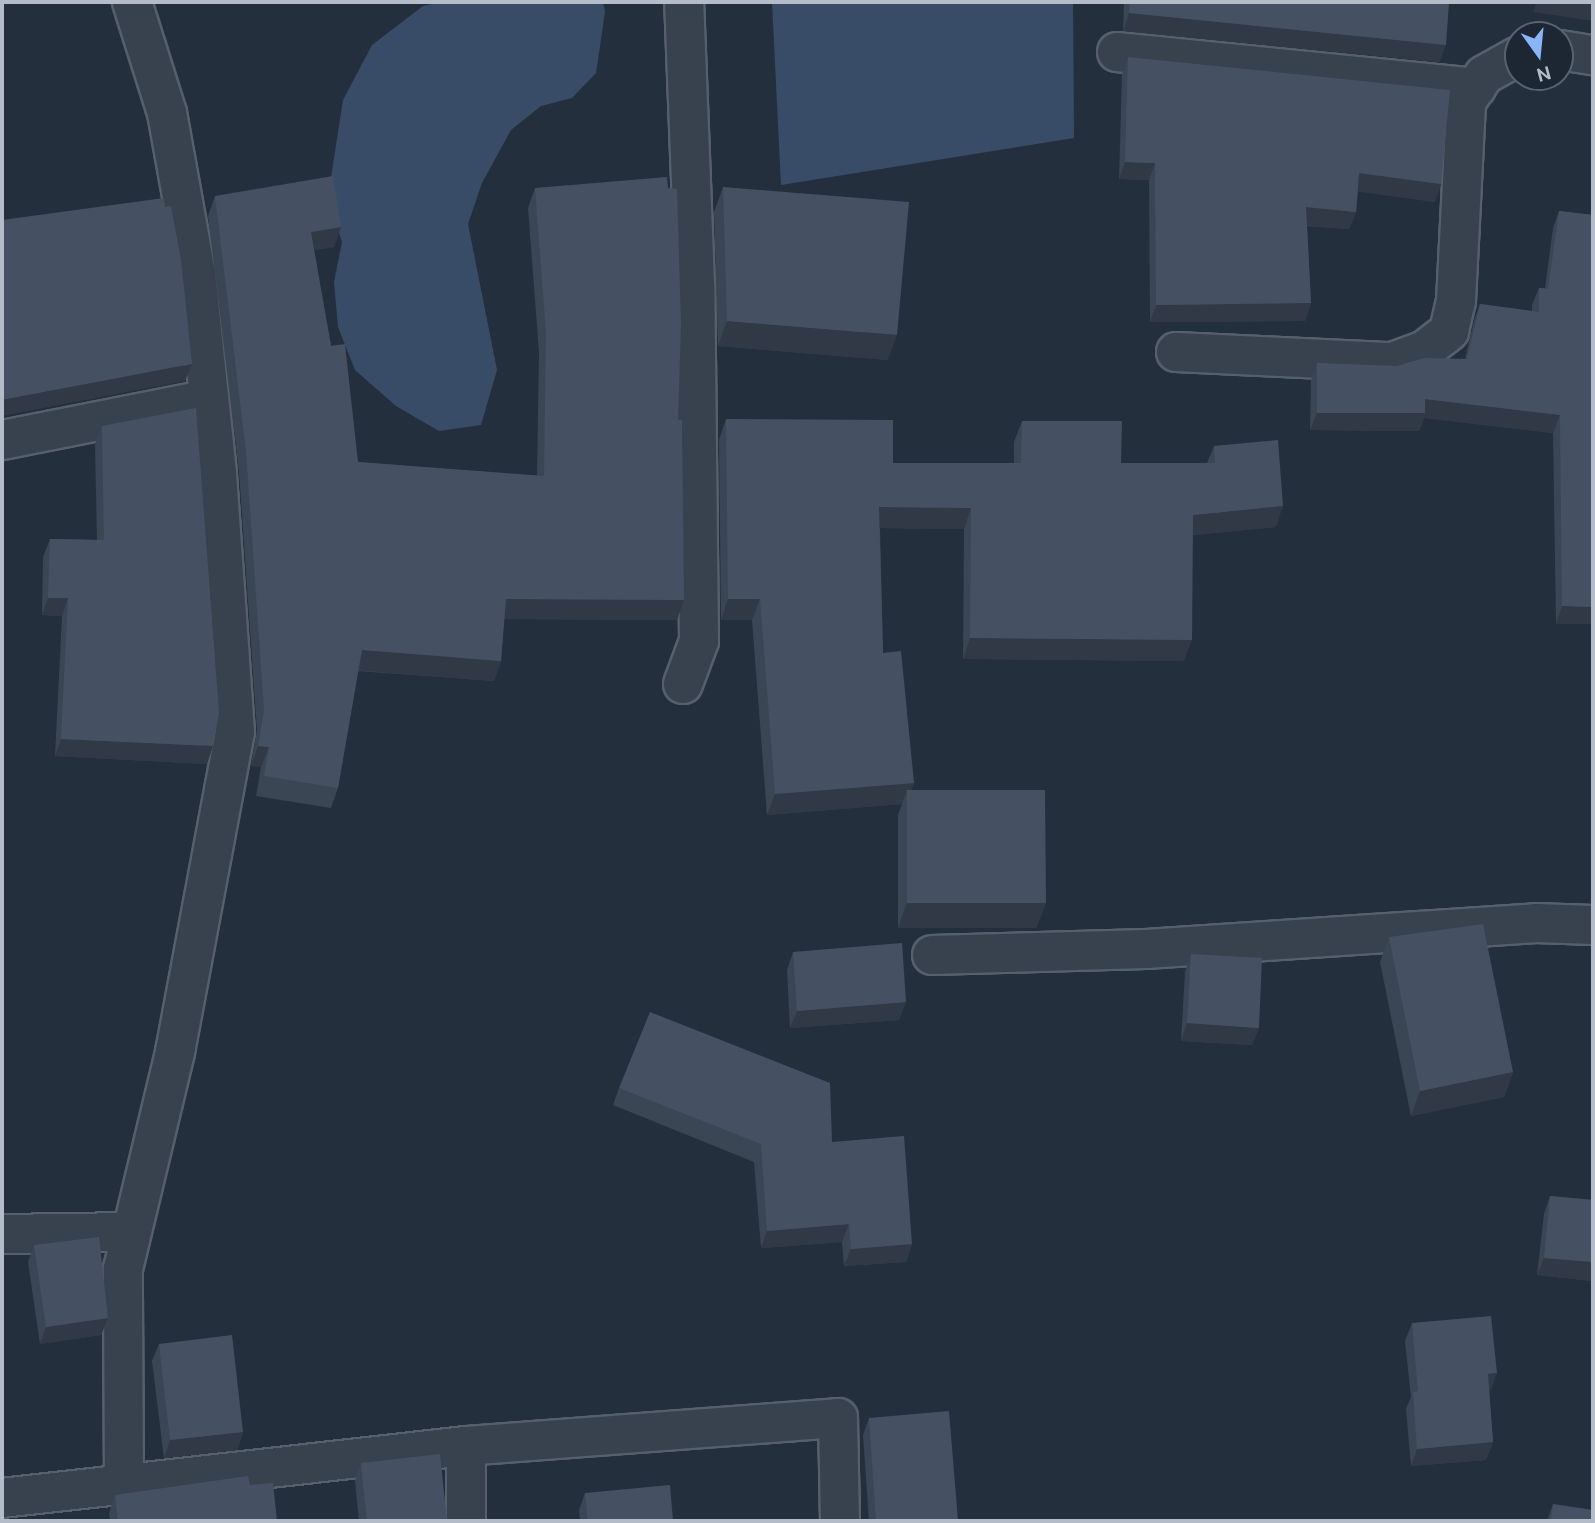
<!DOCTYPE html>
<html>
<head>
<meta charset="utf-8">
<style>
	body { margin:0 }
	#map { position:relative; width:1595px; height:1523px; overflow:hidden; background:#242f3e; font-family:Ubuntu,sans-serif }
	div>[style] { position:absolute }
	[style*='--x'] { left:calc(var(--x)*1px); top:calc(var(--y)*1px); width:calc(var(--w)*1px); rotate:calc(var(--a)*1deg) }
	.water>* { inset:0; background:#394c67 }
	.roads { filter:drop-shadow(2px 0 #565f6c) drop-shadow(-2px 0 #565f6c) drop-shadow(0 2px #565f6c) drop-shadow(0 -2px #565f6c) }
	.minor>* { height:38px; margin:-19px; padding:0 19px; transform-origin:19px; border-radius:19px; background:#38414e }
	.wall>* { inset:0; background:#3b4654 }
	.shaded-wall>* { inset:0; background:#303945 }
	.building>* { inset:0; background:#455162 }
	span { translate:-50% -50%; white-space:nowrap; text-align:center; line-height:1.15; -webkit-text-stroke:5px #1d2633; paint-order:stroke }
	.frame { position:absolute; inset:0; border:4px solid #b4bcc9; pointer-events:none }
	.north { position:absolute; left:1504px; top:21px; width:70px; height:70px; box-sizing:border-box; background:#1d2633; border:2px solid #59626f; border-radius:50%; rotate:165deg; font-size:19px; font-weight:700; line-height:28px; text-align:center; color:#b4bcc9 }
	.north::after { content:''; display:block; margin:auto; width:24px; height:32px; background:#8ab4f8; clip-path:polygon(50% 0,100% 100%,50% 72%,0 100%) }
</style>
</head>
<body>
<div id="map">
	<div class="water">
		<i style="clip-path:polygon(442px 2px,603px 2px,605px 12px,596px 73px,572px 98px,541px 106px,511px 130px,482px 183px,468px 224px,497px 370px,481px 425px,439px 431px,396px 406px,355px 370px,338px 327px,334px 282px,342px 242px,328px 197px,343px 100px,372px 45px,423px 6px)"></i>
		<i style="clip-path:polygon(772px 2px,1073px 2px,1074px 138px,781px 185px)"></i>
	</div>
	<div class="roads">
		<div class="minor">
			<i style="--x:1560;--y:50;--w:33;--a:9"></i>
			<i style="--x:1117;--y:52;--w:361;--a:5.7"></i>
			<i style="--x:1176;--y:352;--w:216;--a:2.7"></i>
			<i style="--x:1392;--y:362;--w:35;--a:-20"></i>
			<i style="--x:1425;--y:350;--w:31;--a:-38"></i>
			<i style="--x:1449;--y:331;--w:31;--a:-77"></i>
			<i style="--x:1456;--y:301;--w:199;--a:-87.1"></i>
			<i style="--x:1466;--y:102;--w:32;--a:-56"></i>
			<i style="--x:1484;--y:75;--w:39;--a:-29"></i>
			<i style="--x:2;--y:440;--w:211;--a:-11.2"></i>
			<i style="--x:683;--y:684;--w:46;--a:-69.6"></i>
			<i style="--x:699;--y:641;--w:356;--a:-90.6"></i>
			<i style="--x:695;--y:285;--w:283;--a:-92.2"></i>
			<i style="--x:932;--y:955;--w:214;--a:-1.6"></i>
			<i style="--x:1146;--y:949;--w:391;--a:-3.8"></i>
			<i style="--x:1536;--y:923;--w:57;--a:2"></i>
			<i style="--x:2;--y:1234;--w:129;--a:-0.9"></i>
			<i style="--x:466;--y:1446;--w:75;--a:90"></i>
			<i style="--x:124;--y:1484;--w:215;--a:-90.3"></i>
			<i style="--x:123;--y:1269;--w:223;--a:-76.5"></i>
			<i style="--x:175;--y:1052;--w:326;--a:-79.4"></i>
			<i style="--x:235;--y:732;--w:260;--a:-94"></i>
			<i style="--x:217;--y:473;--w:200;--a:-96"></i>
			<i style="--x:196;--y:274;--w:164;--a:-100.2"></i>
			<i style="--x:167;--y:113;--w:116;--a:-107.5"></i>
			<i style="--x:2;--y:1498;--w:467;--a:-6.4"></i>
			<i style="--x:466;--y:1446;--w:373;--a:-4.3"></i>
			<i style="--x:838;--y:1418;--w:103;--a:88.9"></i>
		</div>
	</div>
	<div class="wall">
		<i style="clip-path:polygon(1124px 2px,1449px 2px,1440px 62px,1123px 31px)"></i>
		<i style="clip-path:polygon(1128px 57px,1441px 184px,1435px 202px,1358px 191px,1356px 212px,1349px 229px,1307px 226px,1311px 303px,1305px 321px,1150px 322px,1149px 180px,1119px 179px,1122px 74px)"></i>
		<i style="clip-path:polygon(723px 187px,888px 360px,718px 346px,714px 212px)"></i>
		<i style="clip-path:polygon(535px 188px,678px 420px,677px 620px,504px 619px,501px 661px,494px 681px,358px 671px,338px 788px,331px 808px,256px 796px,261px 767px,251px 766px,257px 730px,239px 471px,208px 216px,215px 196px,341px 227px,334px 247px,314px 250px,331px 346px,358px 462px,537px 476px,539px 352px,528px 208px)"></i>
		<i style="clip-path:polygon(1559px 211px,1593px 215px,1593px 624px,1556px 624px,1553px 433px,1424px 418px,1419px 431px,1310px 430px,1311px 380px,1317px 363px,1397px 366px,1465px 359px,1474px 321px,1480px 304px,1532px 311px,1532px 305px,1539px 288px,1545px 288px,1553px 228px)"></i>
		<i style="clip-path:polygon(726px 419px,893px 463px,1014px 463px,1014px 442px,1022px 421px,1121px 463px,1207px 463px,1214px 446px,1276px 527px,1193px 535px,1184px 661px,963px 659px,964px 529px,880px 528px,883px 653px,914px 783px,911px 790px,1046px 903px,1036px 928px,898px 928px,898px 815px,902px 804px,767px 815px,752px 620px,721px 620px,719px 440px)"></i>
		<i style="clip-path:polygon(102px 426px,207px 764px,55px 756px,62px 616px,42px 615px,43px 557px,50px 539px,97px 540px,95px 444px)"></i>
		<i style="clip-path:polygon(1389px 937px,1513px 1072px,1504px 1097px,1411px 1116px,1380px 962px)"></i>
		<i style="clip-path:polygon(793px 952px,906px 1002px,899px 1020px,790px 1028px,787px 970px)"></i>
		<i style="clip-path:polygon(1191px 954px,1259px 1028px,1252px 1045px,1181px 1041px,1185px 972px)"></i>
		<i style="clip-path:polygon(619px 1088px,832px 1142px,912px 1244px,906px 1262px,844px 1266px,842px 1242px,761px 1248px,754px 1162px,613px 1105px)"></i>
		<i style="clip-path:polygon(1550px 1196px,1593px 1200px,1593px 1281px,1537px 1275px,1544px 1214px)"></i>
		<i style="clip-path:polygon(34px 1245px,108px 1318px,101px 1335px,40px 1344px,28px 1262px)"></i>
		<i style="clip-path:polygon(1412px 1323px,1491px 1391px,1489px 1391px,1493px 1442px,1486px 1460px,1411px 1466px,1406px 1409px,1411px 1397px,1405px 1341px)"></i>
		<i style="clip-path:polygon(159px 1344px,243px 1432px,237px 1450px,164px 1458px,152px 1361px)"></i>
		<i style="clip-path:polygon(869px 1418px,958px 1521px,869px 1521px,863px 1435px)"></i>
		<i style="clip-path:polygon(361px 1463px,447px 1521px,359px 1521px,355px 1480px)"></i>
		<i style="clip-path:polygon(250px 1485px,277px 1521px,110px 1521px,109px 1513px,115px 1495px)"></i>
		<i style="clip-path:polygon(585px 1493px,673px 1521px,580px 1521px,579px 1510px)"></i>
		<i style="clip-path:polygon(1553px 1504px,1593px 1521px,1547px 1521px)"></i>
	</div>
	<div class="shaded-wall">
		<i style="clip-path:polygon(1537px 2px,1593px 2px,1593px 21px,1533px 12px)"></i>
		<i style="clip-path:polygon(1129px 13px,1446px 45px,1440px 62px,1123px 31px)"></i>
		<i style="clip-path:polygon(1125px 162px,1155px 163px,1149px 180px,1119px 179px)"></i>
		<i style="clip-path:polygon(1359px 173px,1441px 184px,1435px 202px,1353px 191px)"></i>
		<i style="clip-path:polygon(1306px 207px,1356px 212px,1349px 229px,1300px 225px)"></i>
		<i style="clip-path:polygon(341px 227px,334px 247px,304px 252px,311px 232px)"></i>
		<i style="clip-path:polygon(1311px 303px,1305px 321px,1150px 322px,1156px 305px)"></i>
		<i style="clip-path:polygon(727px 321px,897px 335px,888px 360px,718px 346px)"></i>
		<i style="clip-path:polygon(192px 364px,185px 381px,2px 416px,2px 400px)"></i>
		<i style="clip-path:polygon(1425px 399px,1560px 415px,1553px 433px,1424px 418px,1419px 431px,1310px 430px,1317px 413px)"></i>
		<i style="clip-path:polygon(1283px 506px,1276px 527px,1185px 536px,1193px 515px)"></i>
		<i style="clip-path:polygon(879px 507px,971px 508px,964px 529px,872px 528px)"></i>
		<i style="clip-path:polygon(48px 598px,68px 598px,62px 616px,42px 615px)"></i>
		<i style="clip-path:polygon(506px 599px,684px 600px,677px 620px,498px 619px)"></i>
		<i style="clip-path:polygon(728px 599px,760px 599px,752px 620px,721px 620px)"></i>
		<i style="clip-path:polygon(1562px 606px,1593px 607px,1593px 624px,1556px 624px)"></i>
		<i style="clip-path:polygon(970px 638px,1192px 640px,1184px 661px,963px 659px)"></i>
		<i style="clip-path:polygon(362px 650px,501px 661px,494px 681px,354px 670px)"></i>
		<i style="clip-path:polygon(61px 739px,213px 746px,207px 764px,55px 756px)"></i>
		<i style="clip-path:polygon(258px 746px,269px 747px,261px 767px,251px 766px)"></i>
		<i style="clip-path:polygon(914px 783px,907px 801px,907px 790px,902px 804px,767px 815px,775px 794px)"></i>
		<i style="clip-path:polygon(907px 903px,1046px 903px,1036px 928px,898px 928px)"></i>
		<i style="clip-path:polygon(906px 1002px,899px 1020px,790px 1028px,797px 1011px)"></i>
		<i style="clip-path:polygon(1187px 1023px,1259px 1028px,1252px 1045px,1181px 1041px)"></i>
		<i style="clip-path:polygon(1513px 1072px,1504px 1097px,1411px 1116px,1420px 1091px)"></i>
		<i style="clip-path:polygon(849px 1224px,842px 1242px,761px 1248px,767px 1231px)"></i>
		<i style="clip-path:polygon(912px 1244px,906px 1262px,844px 1266px,851px 1249px)"></i>
		<i style="clip-path:polygon(1544px 1258px,1593px 1262px,1593px 1281px,1537px 1275px)"></i>
		<i style="clip-path:polygon(108px 1318px,101px 1335px,40px 1344px,46px 1327px)"></i>
		<i style="clip-path:polygon(1497px 1373px,1491px 1391px,1481px 1392px,1488px 1374px)"></i>
		<i style="clip-path:polygon(243px 1432px,237px 1450px,164px 1458px,170px 1440px)"></i>
		<i style="clip-path:polygon(1493px 1442px,1486px 1460px,1411px 1466px,1417px 1449px)"></i>
	</div>
	<div class="building">
		<i style="clip-path:polygon(1130px 2px,1449px 2px,1446px 45px,1129px 13px)"></i>
		<i style="clip-path:polygon(1128px 57px,1450px 90px,1441px 184px,1359px 173px,1356px 212px,1306px 207px,1311px 303px,1156px 305px,1155px 163px,1125px 162px)"></i>
		<i style="clip-path:polygon(333px 176px,341px 227px,311px 232px,331px 346px,345px 344px,358px 462px,544px 476px,546px 332px,535px 188px,667px 177px,668px 188px,677px 189px,681px 323px,678px 420px,682px 420px,684px 600px,506px 599px,501px 661px,362px 650px,338px 788px,264px 776px,269px 747px,258px 746px,264px 710px,246px 451px,215px 196px)"></i>
		<i style="clip-path:polygon(723px 187px,909px 202px,897px 335px,727px 321px)"></i>
		<i style="clip-path:polygon(164px 198px,165px 207px,171px 206px,181px 260px,192px 364px,2px 400px,2px 220px)"></i>
		<i style="clip-path:polygon(1559px 211px,1593px 215px,1593px 607px,1562px 606px,1560px 415px,1425px 399px,1425px 413px,1317px 413px,1317px 363px,1397px 366px,1424px 358px,1467px 359px,1480px 304px,1539px 312px,1539px 288px,1548px 289px)"></i>
		<i style="clip-path:polygon(196px 408px,219px 713px,213px 746px,61px 739px,68px 598px,48px 598px,50px 539px,104px 540px,102px 426px)"></i>
		<i style="clip-path:polygon(726px 419px,893px 420px,893px 463px,1021px 463px,1022px 421px,1122px 421px,1121px 463px,1215px 463px,1214px 446px,1278px 440px,1283px 506px,1193px 515px,1192px 640px,970px 638px,971px 508px,879px 507px,883px 653px,901px 651px,914px 783px,775px 794px,760px 599px,728px 599px)"></i>
		<i style="clip-path:polygon(907px 790px,1045px 790px,1046px 903px,907px 903px)"></i>
		<i style="clip-path:polygon(1483px 924px,1513px 1072px,1420px 1091px,1389px 937px)"></i>
		<i style="clip-path:polygon(902px 943px,906px 1002px,797px 1011px,793px 952px)"></i>
		<i style="clip-path:polygon(1191px 954px,1262px 958px,1259px 1028px,1187px 1023px)"></i>
		<i style="clip-path:polygon(650px 1012px,830px 1083px,832px 1142px,904px 1136px,912px 1244px,851px 1249px,849px 1224px,767px 1231px,761px 1144px,619px 1088px)"></i>
		<i style="clip-path:polygon(1550px 1196px,1593px 1200px,1593px 1262px,1544px 1258px)"></i>
		<i style="clip-path:polygon(99px 1237px,108px 1318px,46px 1327px,34px 1245px)"></i>
		<i style="clip-path:polygon(1491px 1316px,1497px 1373px,1488px 1374px,1493px 1442px,1417px 1449px,1413px 1392px,1418px 1391px,1412px 1323px)"></i>
		<i style="clip-path:polygon(232px 1335px,243px 1432px,170px 1440px,159px 1344px)"></i>
		<i style="clip-path:polygon(949px 1411px,958px 1521px,876px 1521px,869px 1418px)"></i>
		<i style="clip-path:polygon(440px 1454px,447px 1521px,367px 1521px,361px 1463px)"></i>
		<i style="clip-path:polygon(248px 1476px,250px 1485px,273px 1483px,277px 1521px,118px 1521px,115px 1495px)"></i>
		<i style="clip-path:polygon(670px 1485px,673px 1521px,588px 1521px,585px 1493px)"></i>
		<i style="clip-path:polygon(1553px 1504px,1593px 1510px,1593px 1521px,1551px 1521px)"></i>
	</div>
	<div class="frame"></div>
	<div class="north">N</div>
</div>
</body>
</html>
